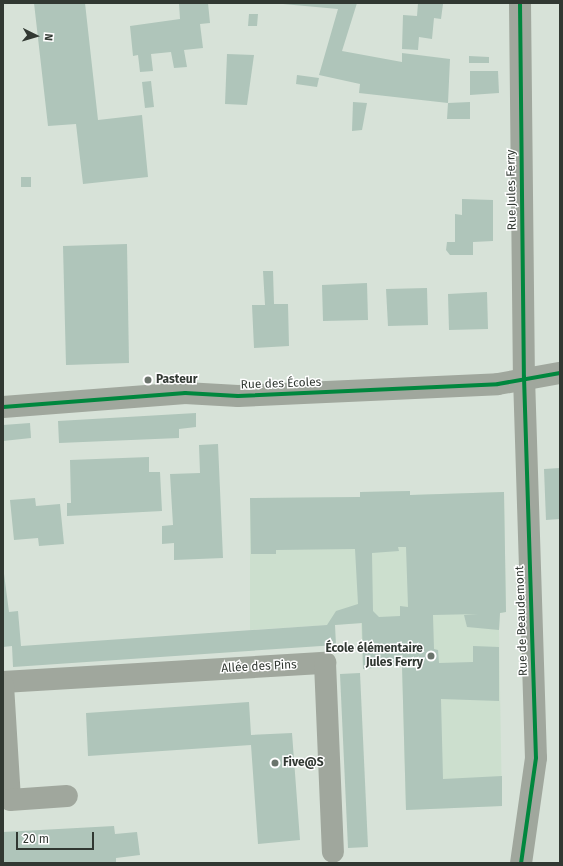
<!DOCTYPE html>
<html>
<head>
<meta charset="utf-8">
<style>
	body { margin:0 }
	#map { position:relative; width:563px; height:866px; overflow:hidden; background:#d7e2d8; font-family:"Fira Sans",sans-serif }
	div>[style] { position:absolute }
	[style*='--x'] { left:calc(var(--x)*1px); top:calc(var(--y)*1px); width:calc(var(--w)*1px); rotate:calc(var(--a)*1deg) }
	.built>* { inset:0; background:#ccdfce }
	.building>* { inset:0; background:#afc5ba }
	.street>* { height:22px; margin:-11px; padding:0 11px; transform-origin:11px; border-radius:11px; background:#a0a79d }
	.cycleway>* { height:4px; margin:-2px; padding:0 2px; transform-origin:2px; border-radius:2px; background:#00873e }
	.dots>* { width:11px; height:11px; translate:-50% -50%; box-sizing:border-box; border:2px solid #fff; border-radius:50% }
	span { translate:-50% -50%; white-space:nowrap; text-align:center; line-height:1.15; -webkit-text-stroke:3px #fff; paint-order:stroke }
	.street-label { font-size:12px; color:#313832 }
	.poi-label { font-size:12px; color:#313832; font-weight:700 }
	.left { translate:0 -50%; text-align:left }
	.right { translate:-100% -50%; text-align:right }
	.frame { position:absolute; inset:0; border:4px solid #313832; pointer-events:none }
	.north { position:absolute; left:16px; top:16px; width:40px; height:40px; -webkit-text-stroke:3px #fff; paint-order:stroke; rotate:95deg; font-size:11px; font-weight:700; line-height:16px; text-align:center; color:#313832 }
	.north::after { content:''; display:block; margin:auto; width:14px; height:18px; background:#313832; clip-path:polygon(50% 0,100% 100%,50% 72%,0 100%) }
	.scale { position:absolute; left:16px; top:832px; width:78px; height:18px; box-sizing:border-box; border:2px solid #313832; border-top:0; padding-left:5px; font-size:12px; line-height:14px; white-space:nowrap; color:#313832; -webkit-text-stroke:3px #fff; paint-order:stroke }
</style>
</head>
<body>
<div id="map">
	<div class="built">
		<i style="clip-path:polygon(410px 491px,410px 495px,504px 492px,506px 612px,500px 613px,499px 630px,502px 806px,406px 810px,402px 666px,363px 669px,361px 623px,250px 630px,250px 498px,360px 497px,360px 492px)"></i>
	</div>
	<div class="building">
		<i style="clip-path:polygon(34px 3px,85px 3px,98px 120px,142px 115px,148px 177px,83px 184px,76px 124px,48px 126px)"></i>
		<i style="clip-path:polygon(179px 3px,208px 3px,210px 23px,200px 24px,203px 48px,184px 50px,187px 67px,174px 68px,171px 52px,151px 54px,153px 71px,140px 72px,138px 55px,133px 56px,130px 26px,180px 19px)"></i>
		<i style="clip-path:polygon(272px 3px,357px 3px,342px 51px,402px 62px,402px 53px,450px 59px,448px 103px,359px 93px,360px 84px,319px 75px,338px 9px)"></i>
		<i style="clip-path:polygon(418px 3px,443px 4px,441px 19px,434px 18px,432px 39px,419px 37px,418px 50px,402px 49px,403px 15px,417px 16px)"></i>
		<i style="clip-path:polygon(249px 14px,258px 14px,257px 26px,248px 26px)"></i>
		<i style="clip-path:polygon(227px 54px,254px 55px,247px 105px,225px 104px)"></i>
		<i style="clip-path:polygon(469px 56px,489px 57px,489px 63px,469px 63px)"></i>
		<i style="clip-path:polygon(470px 71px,498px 71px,499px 93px,470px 95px)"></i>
		<i style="clip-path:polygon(297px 75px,319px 78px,317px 87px,296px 84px)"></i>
		<i style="clip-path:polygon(151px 81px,154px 107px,145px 108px,142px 82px)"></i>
		<i style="clip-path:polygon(353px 102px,367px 103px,362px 130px,352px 131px)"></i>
		<i style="clip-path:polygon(470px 102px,470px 119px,447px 119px,448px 103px)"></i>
		<i style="clip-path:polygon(21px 177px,31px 177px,31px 187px,21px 187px)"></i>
		<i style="clip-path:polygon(462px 199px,493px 200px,493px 241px,473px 242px,473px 255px,450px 255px,446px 250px,447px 242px,455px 242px,455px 214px,462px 215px)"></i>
		<i style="clip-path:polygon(127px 244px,129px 363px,66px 365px,63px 246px)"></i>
		<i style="clip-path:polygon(263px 271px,273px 271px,274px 304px,288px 304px,289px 346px,254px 348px,252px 305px,265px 305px)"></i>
		<i style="clip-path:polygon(367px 283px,368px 320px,323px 321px,322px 285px)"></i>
		<i style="clip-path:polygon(427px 288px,428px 325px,388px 326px,386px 289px)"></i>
		<i style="clip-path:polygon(487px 292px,488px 329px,449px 330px,448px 294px)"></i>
		<i style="clip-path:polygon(196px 413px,196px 427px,179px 429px,179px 438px,59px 443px,58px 421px)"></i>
		<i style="clip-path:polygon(30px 423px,31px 438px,3px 441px,3px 425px)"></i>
		<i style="clip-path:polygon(218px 444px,223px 558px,174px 560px,174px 543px,162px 544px,162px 526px,173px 525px,170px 474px,200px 473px,199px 445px)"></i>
		<i style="clip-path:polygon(149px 457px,149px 472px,160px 472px,162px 511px,67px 516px,67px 503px,71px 503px,70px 460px)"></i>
		<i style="clip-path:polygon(560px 468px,560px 519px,546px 520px,544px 469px)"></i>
		<i style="clip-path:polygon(evenodd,410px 491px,410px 495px,504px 492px,506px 612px,500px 613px,499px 630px,467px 627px,464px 615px,478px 614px,433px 615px,434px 649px,438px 650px,439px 663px,473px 662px,473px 646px,499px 647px,499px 701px,441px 699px,443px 779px,502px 776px,502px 806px,406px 810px,402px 665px,363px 669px,362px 623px,335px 625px,336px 645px,13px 667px,12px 646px,3px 647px,3px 566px,9px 612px,18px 611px,21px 646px,327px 625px,336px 611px,358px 604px,355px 549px,276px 550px,276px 554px,251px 554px,250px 498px,360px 497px,360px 492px,410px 491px,398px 547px,406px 547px,408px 607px,400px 606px,400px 616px,379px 617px,373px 611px,372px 553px,399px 551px,398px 547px)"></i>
		<i style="clip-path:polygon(35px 498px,36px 506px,60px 504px,64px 544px,39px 546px,38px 538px,14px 540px,10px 500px)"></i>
		<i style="clip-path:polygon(360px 673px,368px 847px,348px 848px,340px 674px)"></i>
		<i style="clip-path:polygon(249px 702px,251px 735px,292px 733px,300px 840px,258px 844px,251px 745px,88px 756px,86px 713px)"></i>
		<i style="clip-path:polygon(114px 826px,115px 834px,137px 832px,140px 855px,116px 858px,116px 863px,3px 863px,3px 832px)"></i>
	</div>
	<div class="street">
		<i style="--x:520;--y:3;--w:374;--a:89.4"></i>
		<i style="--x:524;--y:377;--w:381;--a:88.2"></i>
		<i style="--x:536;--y:758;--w:106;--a:98.1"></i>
		<i style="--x:3;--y:407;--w:183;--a:-4.4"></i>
		<i style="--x:185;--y:393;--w:53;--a:3.2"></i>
		<i style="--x:238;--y:396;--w:260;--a:-2.6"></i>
		<i style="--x:498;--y:384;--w:63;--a:-10.1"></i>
		<i style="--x:3;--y:682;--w:323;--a:-3.4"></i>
		<i style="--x:325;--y:663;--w:189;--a:87.6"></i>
		<i style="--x:3;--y:685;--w:115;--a:86.5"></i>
		<i style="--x:10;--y:800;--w:57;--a:-4"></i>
	</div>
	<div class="cycleway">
		<i style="--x:520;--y:3;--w:374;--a:89.4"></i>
		<i style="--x:524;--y:377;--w:381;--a:88.2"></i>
		<i style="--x:536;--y:758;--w:106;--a:98.1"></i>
		<i style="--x:3;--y:407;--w:183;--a:-4.4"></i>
		<i style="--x:185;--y:393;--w:53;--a:3.2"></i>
		<i style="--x:238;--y:396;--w:260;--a:-2.6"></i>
		<i style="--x:498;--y:384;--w:63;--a:-10.1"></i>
	</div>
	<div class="dots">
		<i style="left:148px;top:380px;background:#6b746c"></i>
		<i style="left:431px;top:656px;background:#6b746c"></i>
		<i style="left:275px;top:763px;background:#6b746c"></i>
	</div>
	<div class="street-label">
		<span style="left:512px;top:190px;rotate:-91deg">Rue Jules Ferry</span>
		<span style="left:281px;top:384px;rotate:-2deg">Rue des Écoles</span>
		<span style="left:522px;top:621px;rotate:-92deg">Rue de Beaudemont</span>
		<span style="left:259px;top:667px;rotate:-3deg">Allée des Pins</span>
	</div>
	<div class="poi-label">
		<span class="left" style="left:156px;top:380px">Pasteur</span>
		<span class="right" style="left:423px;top:656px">École élémentaire<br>Jules Ferry</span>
		<span class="left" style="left:283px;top:763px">Five@S</span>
	</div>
	<div class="frame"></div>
	<div class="north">N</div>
	<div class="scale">20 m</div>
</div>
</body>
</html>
